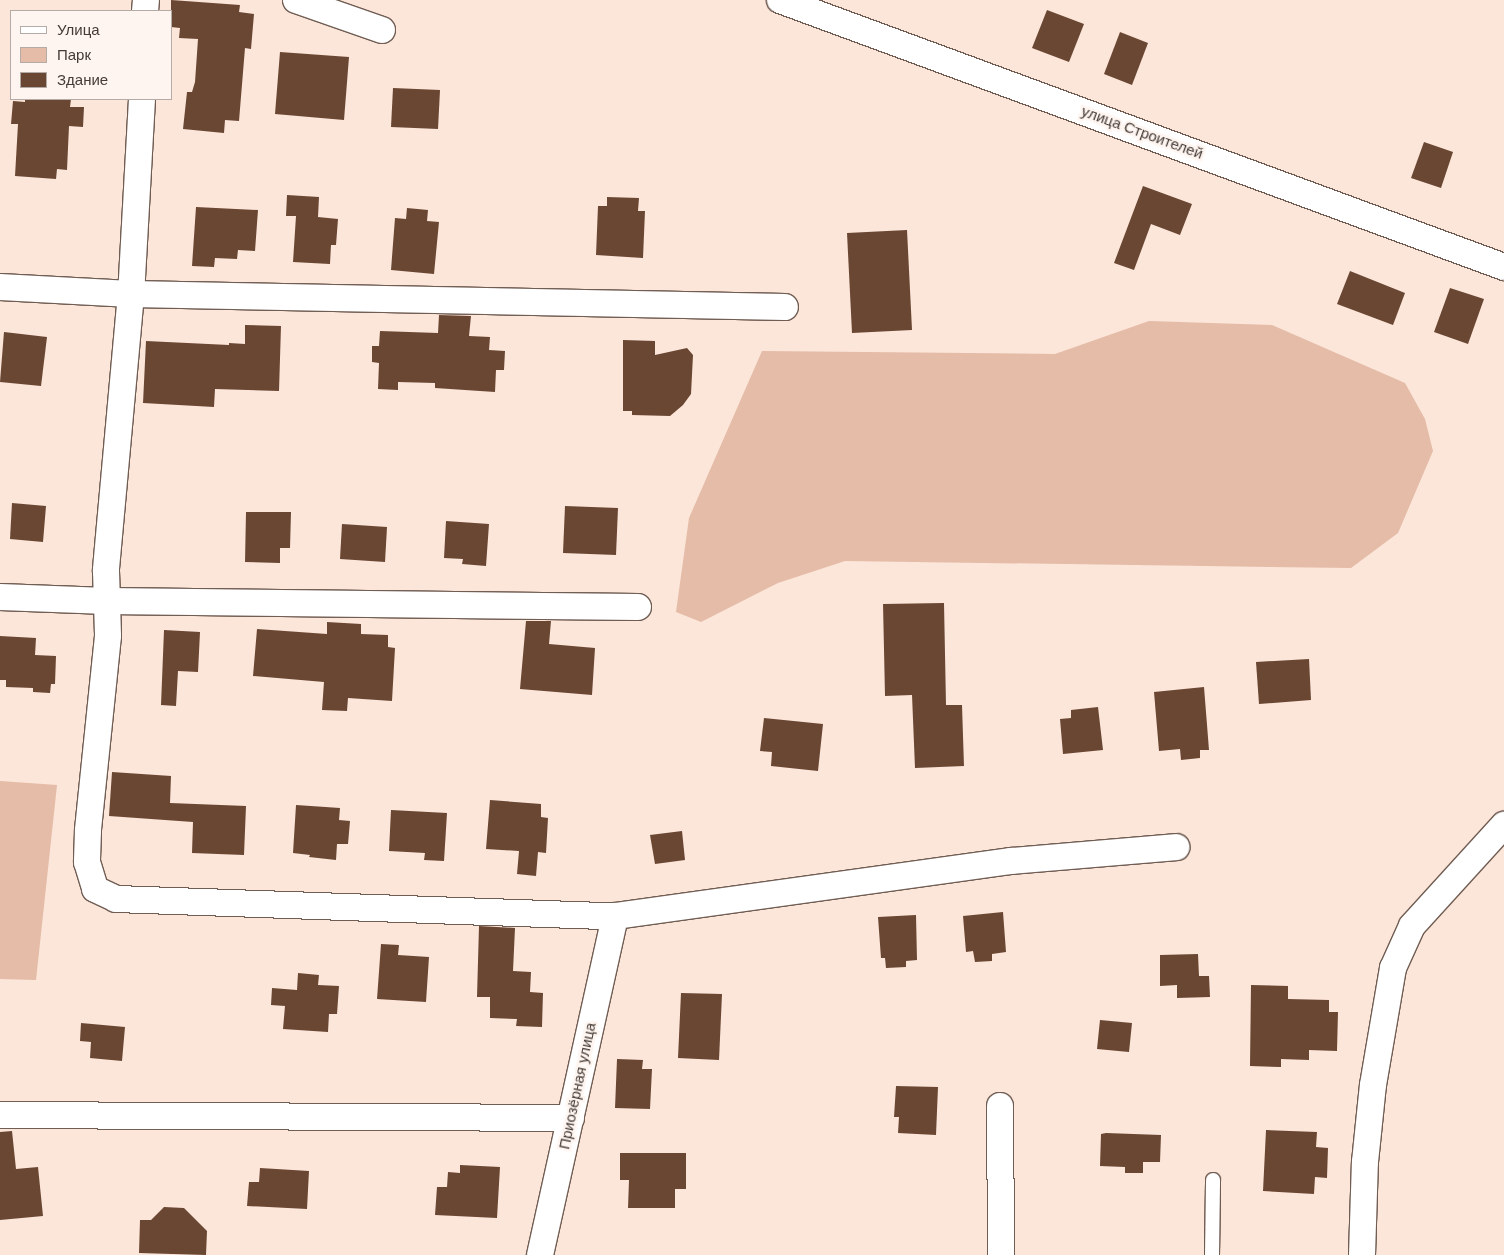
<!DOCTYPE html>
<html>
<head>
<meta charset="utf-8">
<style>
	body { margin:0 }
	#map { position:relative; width:1504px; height:1255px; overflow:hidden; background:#fce5d9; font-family:"DM Sans",sans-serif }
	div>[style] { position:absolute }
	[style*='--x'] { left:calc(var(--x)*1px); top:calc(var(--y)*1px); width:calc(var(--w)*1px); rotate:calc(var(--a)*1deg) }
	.green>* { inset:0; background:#e4bca7 }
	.building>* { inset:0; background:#6a4733 }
	.roads { filter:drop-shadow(1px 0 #705d53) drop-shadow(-1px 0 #705d53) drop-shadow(0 1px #705d53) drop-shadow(0 -1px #705d53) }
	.lane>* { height:14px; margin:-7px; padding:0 7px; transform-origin:7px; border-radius:7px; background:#fff }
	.street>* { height:26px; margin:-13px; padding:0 13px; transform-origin:13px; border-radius:13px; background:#fff }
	span { translate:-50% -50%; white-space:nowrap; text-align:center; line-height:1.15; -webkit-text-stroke:5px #fff5f0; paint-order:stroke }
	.street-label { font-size:15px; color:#443b36 }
	.legend { position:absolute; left:10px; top:10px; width:162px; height:90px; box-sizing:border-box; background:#fff5f0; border:1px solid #b4aba6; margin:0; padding:6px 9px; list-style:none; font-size:15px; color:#443b36 }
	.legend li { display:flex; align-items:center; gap:10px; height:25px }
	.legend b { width:25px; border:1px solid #b4aba6 }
</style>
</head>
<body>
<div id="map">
	<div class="green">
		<i style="clip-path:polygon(1149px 321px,1272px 325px,1405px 383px,1425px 419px,1433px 451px,1398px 533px,1351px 568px,845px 561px,778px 583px,701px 622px,676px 612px,689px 518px,762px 351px,1055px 354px)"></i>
		<i style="clip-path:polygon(0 781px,57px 785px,36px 980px,0 979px)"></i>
	</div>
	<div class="building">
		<i style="clip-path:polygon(171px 0,240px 5px,239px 12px,254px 14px,251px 49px,245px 48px,239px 121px,225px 120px,224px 133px,183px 129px,187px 92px,192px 92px,195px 82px,198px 39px,179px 38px,180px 28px,171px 27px)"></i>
		<i style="clip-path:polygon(1047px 10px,1084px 24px,1069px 62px,1032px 48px)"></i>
		<i style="clip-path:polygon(1120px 32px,1148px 43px,1132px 85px,1104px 74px)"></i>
		<i style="clip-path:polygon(280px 52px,349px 57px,344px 120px,275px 114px)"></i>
		<i style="clip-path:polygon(393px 88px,440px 90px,438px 129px,391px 127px)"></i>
		<i style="clip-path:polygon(25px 99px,71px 99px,70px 107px,84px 107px,83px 127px,69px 126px,67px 170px,57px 169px,56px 179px,15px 176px,18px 124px,11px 124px,13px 101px,25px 102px)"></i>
		<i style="clip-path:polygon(1424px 142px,1453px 152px,1441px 188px,1411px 178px)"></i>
		<i style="clip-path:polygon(1143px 186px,1192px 204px,1180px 235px,1151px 224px,1134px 270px,1114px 263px)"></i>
		<i style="clip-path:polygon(287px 195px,319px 197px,318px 217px,338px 219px,336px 245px,331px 245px,330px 264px,293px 262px,296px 216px,286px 216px)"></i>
		<i style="clip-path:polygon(607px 197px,639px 198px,638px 211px,645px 211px,643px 258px,596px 255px,598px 206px,607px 206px)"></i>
		<i style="clip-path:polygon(196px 207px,258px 210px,255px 251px,238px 250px,237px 259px,215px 258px,214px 267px,192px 266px)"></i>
		<i style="clip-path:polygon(407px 208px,428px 210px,427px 221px,439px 222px,434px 274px,391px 270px,395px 218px,406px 219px)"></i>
		<i style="clip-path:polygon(907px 230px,912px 330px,852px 333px,847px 233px)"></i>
		<i style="clip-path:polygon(1350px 271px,1405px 293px,1393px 325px,1337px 304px)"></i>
		<i style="clip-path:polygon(1450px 288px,1484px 299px,1468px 344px,1434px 332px)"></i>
		<i style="clip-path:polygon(439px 315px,471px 316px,469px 336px,490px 337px,489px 350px,505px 351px,504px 370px,496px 370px,495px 392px,435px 388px,435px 383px,398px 382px,398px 390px,378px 389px,379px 363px,372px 362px,372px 346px,379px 346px,380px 331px,438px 333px)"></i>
		<i style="clip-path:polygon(245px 325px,281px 326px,279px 391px,215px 389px,214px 407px,143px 403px,146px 341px,229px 345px,229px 343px,245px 344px)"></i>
		<i style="clip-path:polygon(4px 332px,47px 337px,41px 386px,0 382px)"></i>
		<i style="clip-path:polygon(623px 340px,655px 341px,655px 355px,687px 348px,693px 355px,691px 394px,683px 405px,670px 416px,632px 415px,632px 411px,623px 411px)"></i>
		<i style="clip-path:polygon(12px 503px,46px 506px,43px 542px,10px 539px)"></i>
		<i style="clip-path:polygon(565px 506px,618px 508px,616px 555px,563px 553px)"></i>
		<i style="clip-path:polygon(246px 512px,291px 512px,290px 548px,280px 548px,280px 563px,245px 562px)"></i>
		<i style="clip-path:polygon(446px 521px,489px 524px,486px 566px,462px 564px,463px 559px,444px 558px)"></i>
		<i style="clip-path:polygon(342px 524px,387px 527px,385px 562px,340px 559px)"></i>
		<i style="clip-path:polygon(944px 603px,946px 705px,962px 705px,964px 766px,915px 768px,912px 695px,885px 696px,883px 604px)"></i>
		<i style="clip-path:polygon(526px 621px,551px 621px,549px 644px,595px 648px,592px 695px,520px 689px)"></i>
		<i style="clip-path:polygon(327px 622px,361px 624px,361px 634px,388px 635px,388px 647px,395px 648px,392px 701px,348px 698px,347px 711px,322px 710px,324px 682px,253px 676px,257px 629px,327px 634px)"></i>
		<i style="clip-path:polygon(164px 630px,200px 632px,198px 672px,178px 671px,176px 706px,161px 705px)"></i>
		<i style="clip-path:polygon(0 636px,36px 638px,35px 655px,56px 656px,55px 684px,51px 684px,50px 693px,33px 692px,33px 688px,6px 687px,6px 680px,0 680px)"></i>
		<i style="clip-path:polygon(1309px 659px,1311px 700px,1259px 704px,1256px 662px)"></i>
		<i style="clip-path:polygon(1204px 687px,1209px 750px,1200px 750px,1200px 758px,1181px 760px,1180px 749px,1159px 751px,1154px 692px)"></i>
		<i style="clip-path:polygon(1098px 707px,1103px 750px,1063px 754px,1060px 719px,1071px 718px,1071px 710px)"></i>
		<i style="clip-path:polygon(764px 718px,823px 724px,818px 771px,771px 766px,772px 752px,760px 751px)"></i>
		<i style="clip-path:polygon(112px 772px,171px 776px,170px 803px,246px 806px,244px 855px,192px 853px,193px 822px,109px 816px)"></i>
		<i style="clip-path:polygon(490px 800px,541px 804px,541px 817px,548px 818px,546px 853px,538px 852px,536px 876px,517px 874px,519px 851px,486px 849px)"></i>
		<i style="clip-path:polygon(296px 805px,340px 808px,339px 820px,350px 821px,348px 844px,337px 844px,336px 860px,309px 857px,310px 855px,293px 853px)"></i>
		<i style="clip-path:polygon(391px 810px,447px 813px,444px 861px,424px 860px,425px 853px,389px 851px)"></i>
		<i style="clip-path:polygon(682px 831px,685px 860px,655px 864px,650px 835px)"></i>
		<i style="clip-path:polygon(1003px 912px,1006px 952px,992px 954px,992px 961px,975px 962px,973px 951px,966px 952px,963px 916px)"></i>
		<i style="clip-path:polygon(916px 915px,917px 960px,906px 961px,906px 967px,886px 968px,885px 958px,881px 958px,878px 917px)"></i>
		<i style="clip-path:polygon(479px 926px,515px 928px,513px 971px,531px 972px,530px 992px,543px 993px,542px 1027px,516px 1026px,517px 1019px,490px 1018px,490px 997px,477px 997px)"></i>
		<i style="clip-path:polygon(381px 944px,399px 945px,398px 955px,429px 957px,426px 1002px,377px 999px)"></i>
		<i style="clip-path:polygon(1198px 954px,1199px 976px,1209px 976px,1210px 997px,1177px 998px,1177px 985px,1160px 986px,1160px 955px)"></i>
		<i style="clip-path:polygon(298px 973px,319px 975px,318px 985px,339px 986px,337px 1014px,329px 1014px,328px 1032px,283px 1029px,285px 1006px,271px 1005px,272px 988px,297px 990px)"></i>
		<i style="clip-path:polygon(1251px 985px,1288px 986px,1288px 999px,1329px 1000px,1329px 1012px,1338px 1012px,1337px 1051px,1309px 1050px,1309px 1060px,1281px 1059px,1281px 1067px,1250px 1066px)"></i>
		<i style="clip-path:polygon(681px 993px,722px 994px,719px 1060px,678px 1058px)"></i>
		<i style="clip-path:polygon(1100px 1020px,1132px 1023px,1129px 1052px,1097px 1049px)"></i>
		<i style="clip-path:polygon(81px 1023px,125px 1027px,122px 1061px,90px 1058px,91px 1042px,80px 1041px)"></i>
		<i style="clip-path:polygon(617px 1059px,643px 1060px,642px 1069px,652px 1069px,650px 1109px,615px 1108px)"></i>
		<i style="clip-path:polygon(896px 1086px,938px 1087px,936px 1135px,898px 1133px,899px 1117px,894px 1117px)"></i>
		<i style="clip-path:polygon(1266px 1130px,1317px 1132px,1316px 1147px,1328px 1148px,1327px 1178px,1315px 1177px,1314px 1194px,1263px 1191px)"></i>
		<i style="clip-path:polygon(12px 1131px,16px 1169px,38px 1167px,43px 1216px,0 1220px,0 1132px)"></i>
		<i style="clip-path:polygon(1106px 1133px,1161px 1135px,1160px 1162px,1143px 1162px,1143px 1173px,1125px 1173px,1125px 1167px,1100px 1166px,1101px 1134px)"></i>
		<i style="clip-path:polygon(620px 1153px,686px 1153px,686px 1189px,675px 1189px,675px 1208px,628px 1208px,629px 1180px,620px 1180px)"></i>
		<i style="clip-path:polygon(460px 1165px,500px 1167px,497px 1218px,435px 1215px,437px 1187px,447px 1187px,448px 1172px,460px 1173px)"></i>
		<i style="clip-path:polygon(260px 1168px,309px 1171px,307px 1209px,247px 1206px,249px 1182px,259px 1182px)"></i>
		<i style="clip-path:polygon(164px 1207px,184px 1208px,207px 1231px,206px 1255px,139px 1253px,140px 1220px,151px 1220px)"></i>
	</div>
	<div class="roads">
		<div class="lane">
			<i style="--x:1212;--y:1255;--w:75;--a:-89.2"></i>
		</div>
		<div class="street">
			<i style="--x:296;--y:0;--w:91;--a:19.2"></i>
			<i style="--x:780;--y:0;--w:772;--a:20.24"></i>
			<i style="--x:145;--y:11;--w:11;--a:-85"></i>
			<i style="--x:142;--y:99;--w:195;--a:93.2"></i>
			<i style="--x:131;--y:294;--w:278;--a:95.2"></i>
			<i style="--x:106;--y:571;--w:65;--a:88.2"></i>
			<i style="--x:108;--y:636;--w:196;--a:95.9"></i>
			<i style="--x:88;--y:831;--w:31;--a:92"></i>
			<i style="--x:87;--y:862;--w:28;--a:73"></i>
			<i style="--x:95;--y:889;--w:23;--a:25"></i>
			<i style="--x:116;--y:899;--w:499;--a:2"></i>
			<i style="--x:615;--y:916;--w:400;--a:-7.9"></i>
			<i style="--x:1011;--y:861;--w:166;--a:-4.8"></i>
			<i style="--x:0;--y:287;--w:131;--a:3.1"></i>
			<i style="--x:131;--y:294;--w:654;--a:1.14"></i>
			<i style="--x:0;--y:597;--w:107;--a:2.1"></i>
			<i style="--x:107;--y:601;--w:531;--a:0.65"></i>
			<i style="--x:1000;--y:1106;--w:149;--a:89.6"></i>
			<i style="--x:0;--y:1115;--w:571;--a:0.3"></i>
			<i style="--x:540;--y:1255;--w:347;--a:-77.5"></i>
			<i style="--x:1362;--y:1255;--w:93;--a:-88.2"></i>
			<i style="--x:1365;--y:1162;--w:77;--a:-84.1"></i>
			<i style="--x:1373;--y:1085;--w:119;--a:-80.3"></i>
			<i style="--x:1393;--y:968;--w:46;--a:-65.7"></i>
			<i style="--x:1412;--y:926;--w:137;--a:-47.7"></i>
		</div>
	</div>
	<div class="street-label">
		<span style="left:1142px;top:133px;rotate:20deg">улица Строителей</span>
		<span style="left:578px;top:1086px;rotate:-78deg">Приозёрная улица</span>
	</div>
	<ul class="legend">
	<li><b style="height:6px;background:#fff"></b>Улица</li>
	<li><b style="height:14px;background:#e4bca7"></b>Парк</li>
	<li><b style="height:14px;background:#6a4733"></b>Здание</li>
	</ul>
</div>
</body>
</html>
